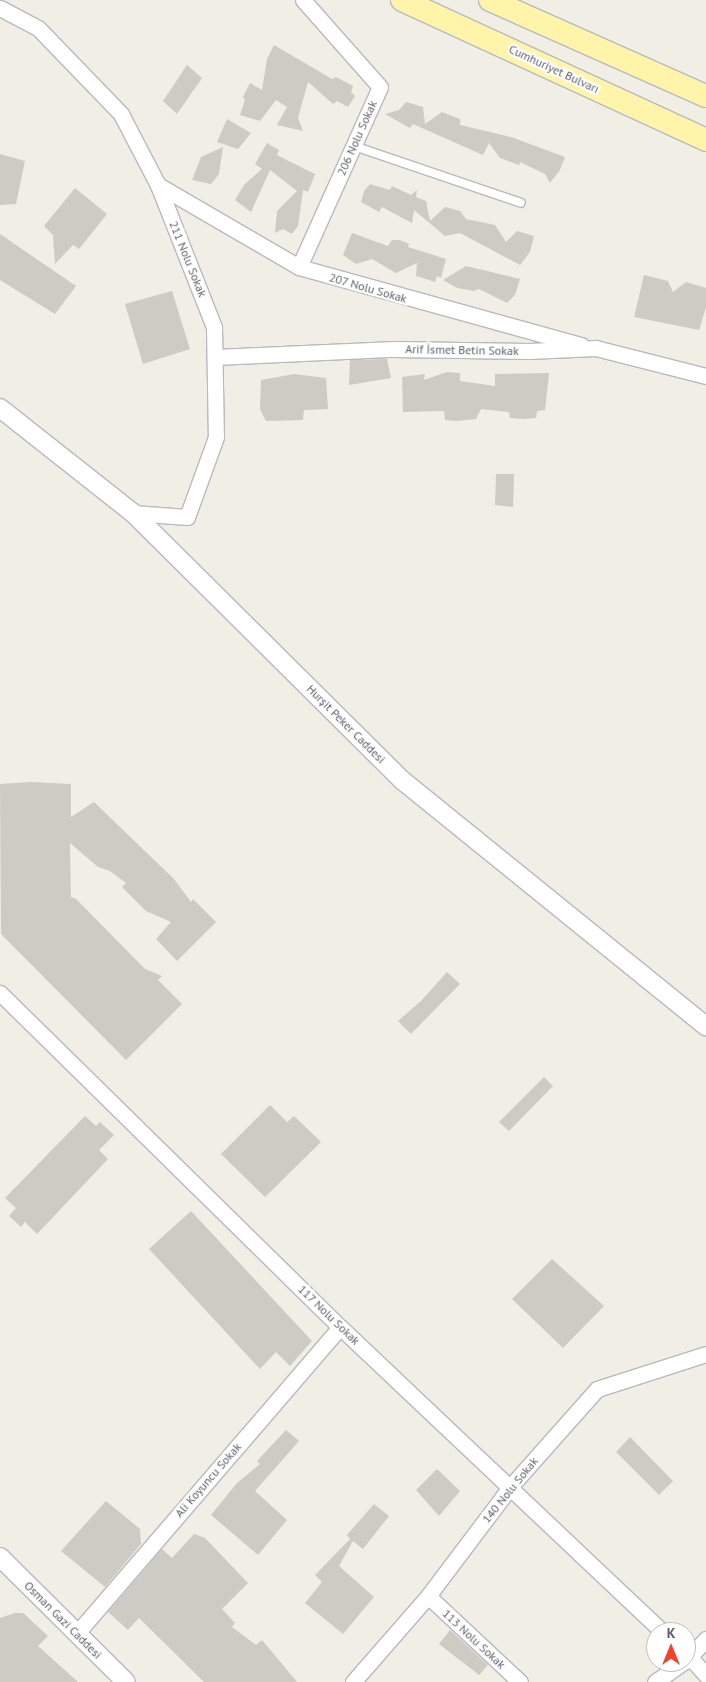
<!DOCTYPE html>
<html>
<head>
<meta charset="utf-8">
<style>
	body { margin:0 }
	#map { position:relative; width:706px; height:1682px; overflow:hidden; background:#f0eee5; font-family:"PT Sans",sans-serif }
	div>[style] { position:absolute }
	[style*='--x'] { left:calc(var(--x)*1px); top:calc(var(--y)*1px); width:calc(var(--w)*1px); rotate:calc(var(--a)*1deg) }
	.building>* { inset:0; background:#cdcbc4 }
	.roads { filter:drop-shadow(1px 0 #b7babf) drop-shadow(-1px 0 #b7babf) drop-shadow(0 1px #b7babf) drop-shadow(0 -1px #b7babf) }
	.service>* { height:8px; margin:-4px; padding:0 4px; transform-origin:4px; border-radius:4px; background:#fff }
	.minor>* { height:15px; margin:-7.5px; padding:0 7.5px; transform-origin:7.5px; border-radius:7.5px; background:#fff }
	.tertiary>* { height:18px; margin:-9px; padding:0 9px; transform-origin:9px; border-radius:9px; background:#fff }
	.primary>* { height:22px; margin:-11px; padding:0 11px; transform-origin:11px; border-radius:11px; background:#fff5aa }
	span { translate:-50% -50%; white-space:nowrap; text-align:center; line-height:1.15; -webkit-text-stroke:4.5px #fff; paint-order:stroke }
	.street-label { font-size:12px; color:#5c6066 }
	.north { position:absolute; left:646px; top:1622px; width:50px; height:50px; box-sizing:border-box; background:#fff; border:1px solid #bebfc2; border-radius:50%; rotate:0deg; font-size:14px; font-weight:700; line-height:20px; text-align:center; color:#5c6066 }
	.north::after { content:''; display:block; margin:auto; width:18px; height:22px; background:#f1432a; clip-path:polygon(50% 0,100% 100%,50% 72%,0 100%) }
</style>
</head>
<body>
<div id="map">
	<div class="building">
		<i style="clip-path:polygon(274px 45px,332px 79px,336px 77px,353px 86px,351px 92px,355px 96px,348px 107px,337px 101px,333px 104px,308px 82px,298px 118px,303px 131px,277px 125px,287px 107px,276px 100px,260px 121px,240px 115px,245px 100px,243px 97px,250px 83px,262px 90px,267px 59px)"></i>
		<i style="clip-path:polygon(187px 65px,202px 78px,177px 114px,163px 101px)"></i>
		<i style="clip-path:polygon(406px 102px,423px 107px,425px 124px,442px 112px,460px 119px,460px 125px,511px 137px,565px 157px,560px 170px,550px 183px,545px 174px,520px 162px,519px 165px,500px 158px,489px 143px,483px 155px,413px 124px,410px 128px,385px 114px,399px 110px)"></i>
		<i style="clip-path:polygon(227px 119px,251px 133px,238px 149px,217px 142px)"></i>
		<i style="clip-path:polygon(267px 143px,279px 150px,277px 155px,315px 174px,308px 192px,303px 190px,298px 226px,292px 234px,283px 229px,275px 233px,277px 211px,297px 191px,270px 170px,251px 212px,235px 200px,244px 185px,262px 169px,255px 164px)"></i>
		<i style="clip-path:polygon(223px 147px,219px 174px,211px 184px,192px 180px,201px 157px)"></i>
		<i style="clip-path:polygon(0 154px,25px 161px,16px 204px,0 205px)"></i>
		<i style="clip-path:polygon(370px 184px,390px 190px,392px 186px,411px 195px,417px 190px,416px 197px,426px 201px,430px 221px,445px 207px,460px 211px,466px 219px,495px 225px,506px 242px,517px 231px,534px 236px,530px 252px,520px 265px,460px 233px,445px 236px,414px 210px,412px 223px,382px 207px,379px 212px,361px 202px,364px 191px)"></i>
		<i style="clip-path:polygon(75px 188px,107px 214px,79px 249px,73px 245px,55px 264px,53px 235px,44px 226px)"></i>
		<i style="clip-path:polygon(352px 233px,388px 246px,392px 240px,400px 240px,409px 244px,408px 247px,446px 259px,441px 278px,437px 276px,435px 282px,416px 276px,417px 263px,396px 273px,372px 259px,356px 264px,343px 255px)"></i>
		<i style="clip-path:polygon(0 234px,76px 286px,55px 314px,0 280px)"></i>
		<i style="clip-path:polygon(466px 266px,520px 279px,515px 295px,507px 303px,479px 289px,474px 291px,457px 288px,443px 280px)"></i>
		<i style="clip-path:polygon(644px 275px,668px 281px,673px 292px,686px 282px,706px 288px,706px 307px,699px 330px,634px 317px)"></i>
		<i style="clip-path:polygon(172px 291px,190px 349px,143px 364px,125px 304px)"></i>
		<i style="clip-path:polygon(387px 359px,391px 378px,349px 385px,350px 360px)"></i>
		<i style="clip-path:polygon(447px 372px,460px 373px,460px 381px,495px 386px,495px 374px,549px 373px,545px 410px,537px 411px,536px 418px,523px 419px,510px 418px,509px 412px,481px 409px,476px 419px,457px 421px,445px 420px,444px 411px,403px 412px,402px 377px,425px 374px,424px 380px)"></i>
		<i style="clip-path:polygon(294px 374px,326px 378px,328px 409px,304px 410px,303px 420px,266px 421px,260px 409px,261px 380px)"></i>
		<i style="clip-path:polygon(496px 474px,514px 474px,513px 507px,495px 505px)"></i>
		<i style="clip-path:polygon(31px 782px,71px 784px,71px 817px,94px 802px,174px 879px,191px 902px,193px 899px,216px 922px,177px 961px,156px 939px,171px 922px,146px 911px,122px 887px,126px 883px,110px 871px,98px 867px,70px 843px,71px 897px,76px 899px,145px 969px,162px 976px,158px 980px,182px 1004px,126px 1060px,1px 934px,0 784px)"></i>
		<i style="clip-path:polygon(447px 972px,460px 984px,411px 1034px,398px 1021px,422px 1000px)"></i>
		<i style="clip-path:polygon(544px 1077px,553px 1086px,509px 1131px,499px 1122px)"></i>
		<i style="clip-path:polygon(270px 1105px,287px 1122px,294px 1116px,321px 1142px,265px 1197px,221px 1154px)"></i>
		<i style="clip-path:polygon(85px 1116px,96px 1126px,100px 1122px,114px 1135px,99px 1150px,108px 1159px,37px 1234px,25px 1222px,21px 1227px,9px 1216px,16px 1208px,5px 1198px)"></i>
		<i style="clip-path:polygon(191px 1211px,312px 1341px,290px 1366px,276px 1352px,260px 1369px,149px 1249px)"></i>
		<i style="clip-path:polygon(552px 1259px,604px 1306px,563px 1348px,512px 1299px)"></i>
		<i style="clip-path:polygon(286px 1430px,299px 1441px,255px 1491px,287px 1520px,258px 1555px,211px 1515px,237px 1483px,260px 1464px,257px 1461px)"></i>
		<i style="clip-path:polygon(630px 1437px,673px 1481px,659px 1495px,616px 1452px)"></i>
		<i style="clip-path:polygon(437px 1469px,460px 1491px,439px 1516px,416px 1490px)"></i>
		<i style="clip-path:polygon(106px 1501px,140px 1529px,141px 1544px,105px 1587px,61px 1551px)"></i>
		<i style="clip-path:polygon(374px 1504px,389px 1516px,363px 1549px,353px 1541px,339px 1566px,374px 1597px,343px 1634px,305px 1603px,322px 1582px,315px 1575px,350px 1539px,347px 1535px)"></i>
		<i style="clip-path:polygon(194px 1534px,205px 1538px,248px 1583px,222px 1609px,235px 1623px,232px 1627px,256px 1645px,262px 1640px,297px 1682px,204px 1682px,139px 1618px,128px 1630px,108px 1612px,162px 1549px,172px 1558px)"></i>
		<i style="clip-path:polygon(15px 1613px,23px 1613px,48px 1636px,38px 1646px,78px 1682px,0 1682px,0 1618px)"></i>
		<i style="clip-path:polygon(450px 1630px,488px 1665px,479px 1675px,439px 1644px)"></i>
	</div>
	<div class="roads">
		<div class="service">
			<i style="--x:354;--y:146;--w:176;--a:18.8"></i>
		</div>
		<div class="minor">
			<i style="--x:0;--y:8;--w:43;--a:27.8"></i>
			<i style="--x:38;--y:28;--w:120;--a:46"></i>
			<i style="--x:121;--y:114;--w:80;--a:62.5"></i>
			<i style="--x:158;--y:185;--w:153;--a:68.5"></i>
			<i style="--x:214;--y:327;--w:110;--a:89"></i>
			<i style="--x:216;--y:437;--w:85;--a:109.9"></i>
			<i style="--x:187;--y:517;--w:54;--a:-175.8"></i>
			<i style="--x:158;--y:185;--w:163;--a:30.2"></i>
			<i style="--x:299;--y:267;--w:293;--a:15.5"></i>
			<i style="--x:299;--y:267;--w:197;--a:-65.8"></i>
			<i style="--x:380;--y:87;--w:116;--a:-131.5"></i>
			<i style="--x:215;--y:357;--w:179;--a:-2.6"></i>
			<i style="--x:394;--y:349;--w:134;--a:0.9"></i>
			<i style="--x:528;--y:351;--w:68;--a:-2.5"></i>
			<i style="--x:596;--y:348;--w:114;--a:14.3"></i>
			<i style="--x:0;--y:993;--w:477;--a:44.5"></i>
			<i style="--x:340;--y:1327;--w:444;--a:43.4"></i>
			<i style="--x:428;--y:1596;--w:126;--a:43.1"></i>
			<i style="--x:77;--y:1633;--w:403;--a:-49.3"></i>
			<i style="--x:686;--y:1653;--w:30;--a:48"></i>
			<i style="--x:686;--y:1661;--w:30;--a:-48"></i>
			<i style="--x:353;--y:1682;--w:114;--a:-48.9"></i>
			<i style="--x:428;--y:1596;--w:136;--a:-53"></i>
			<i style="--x:510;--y:1487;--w:131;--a:-48.4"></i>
			<i style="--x:597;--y:1389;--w:114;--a:-17.8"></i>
			<i style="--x:655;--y:1682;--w:35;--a:-35"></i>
		</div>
		<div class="tertiary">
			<i style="--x:0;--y:408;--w:169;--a:38.3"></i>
			<i style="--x:133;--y:513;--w:380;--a:44.8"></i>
			<i style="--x:403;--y:781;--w:390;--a:39"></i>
			<i style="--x:0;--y:1557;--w:177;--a:44.8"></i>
		</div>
		<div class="primary">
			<i style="--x:402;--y:0;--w:335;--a:24.7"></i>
			<i style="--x:490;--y:0;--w:236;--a:24"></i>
		</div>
	</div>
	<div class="street-label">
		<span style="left:554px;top:69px;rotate:25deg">Cumhuriyet Bulvarı</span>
		<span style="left:357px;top:138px;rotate:-66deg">206 Nolu Sokak</span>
		<span style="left:188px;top:259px;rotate:68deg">211 Nolu Sokak</span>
		<span style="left:368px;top:288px;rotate:16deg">207 Nolu Sokak</span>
		<span style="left:462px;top:350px;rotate:1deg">Arif İsmet Betin Sokak</span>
		<span style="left:346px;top:724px;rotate:45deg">Hurşit Peker Caddesi</span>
		<span style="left:329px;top:1315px;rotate:44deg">117 Nolu Sokak</span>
		<span style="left:208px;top:1480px;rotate:-49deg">Ali Koyuncu Sokak</span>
		<span style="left:510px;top:1490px;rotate:-51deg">140 Nolu Sokak</span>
		<span style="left:63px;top:1620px;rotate:45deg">Osman Gazi Caddesi</span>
		<span style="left:474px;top:1639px;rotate:43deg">113 Nolu Sokak</span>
	</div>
	<div class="north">K</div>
</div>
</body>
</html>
